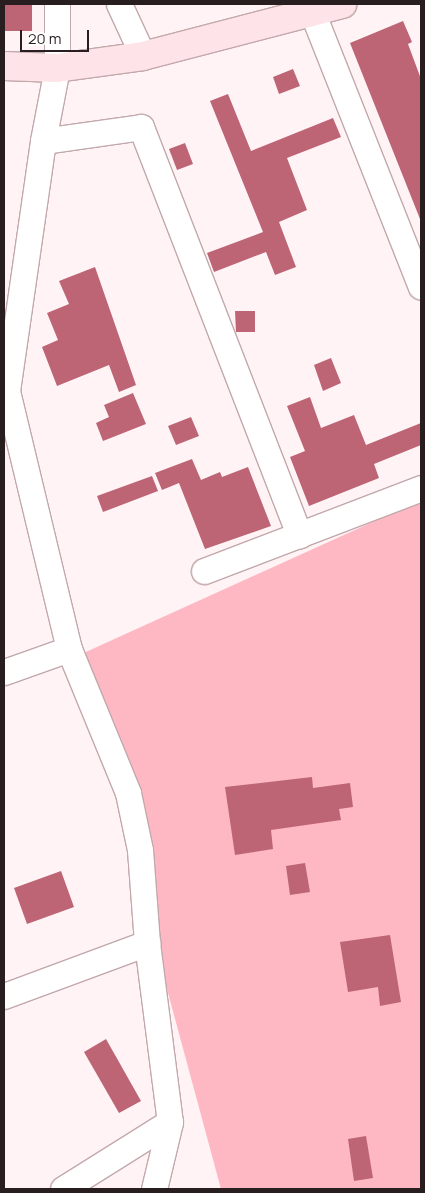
<!DOCTYPE html>
<html>
<head>
<meta charset="utf-8">
<style>
	body { margin:0 }
	#map { position:relative; width:425px; height:1193px; overflow:hidden; background:#fff3f5; font-family:Manrope,sans-serif }
	div>[style] { position:absolute }
	[style*='--x'] { left:calc(var(--x)*1px); top:calc(var(--y)*1px); width:calc(var(--w)*1px); rotate:calc(var(--a)*1deg) }
	.green>* { inset:0; background:#feb8c3 }
	.building>* { inset:0; background:#bd6475 }
	.roads { filter:drop-shadow(1px 0 #c2a8ab) drop-shadow(-1px 0 #c2a8ab) drop-shadow(0 1px #c2a8ab) drop-shadow(0 -1px #c2a8ab) }
	.minor>* { height:25px; margin:-12.5px; padding:0 12.5px; transform-origin:12.5px; border-radius:12.5px; background:#fff }
	.secondary>* { height:28px; margin:-14px; padding:0 14px; transform-origin:14px; border-radius:14px; background:#fee3e8 }
	span { translate:-50% -50%; white-space:nowrap; text-align:center; line-height:1.15; -webkit-text-stroke:4px #fff; paint-order:stroke }
	.frame { position:absolute; inset:0; border:5px solid #281e20; pointer-events:none }
	.scale { position:absolute; left:20px; top:30px; width:69px; height:22px; box-sizing:border-box; border:2px solid #281e20; border-top:0; padding-left:6px; font-size:15px; line-height:18px; white-space:nowrap; color:#281e20; -webkit-text-stroke:4px #fff; paint-order:stroke }
</style>
</head>
<body>
<div id="map">
	<div class="green">
		<i style="clip-path:polygon(421px 500px,421px 1189px,221px 1189px,77px 656px)"></i>
	</div>
	<div class="building">
		<i style="clip-path:polygon(5px 4px,32px 4px,32px 31px,5px 31px)"></i>
		<i style="clip-path:polygon(403px 21px,412px 42px,408px 44px,421px 79px,420px 219px,350px 43px)"></i>
		<i style="clip-path:polygon(293px 69px,300px 86px,279px 94px,273px 77px)"></i>
		<i style="clip-path:polygon(228px 94px,251px 151px,333px 118px,341px 137px,287px 158px,307px 210px,279px 222px,296px 267px,275px 275px,266px 252px,214px 272px,207px 253px,263px 232px,210px 101px)"></i>
		<i style="clip-path:polygon(185px 143px,193px 164px,177px 170px,169px 149px)"></i>
		<i style="clip-path:polygon(95px 267px,136px 385px,119px 392px,109px 365px,57px 386px,42px 347px,58px 340px,47px 313px,69px 304px,59px 281px)"></i>
		<i style="clip-path:polygon(235px 311px,255px 311px,255px 332px,236px 332px)"></i>
		<i style="clip-path:polygon(331px 358px,341px 383px,323px 391px,314px 365px)"></i>
		<i style="clip-path:polygon(133px 393px,146px 424px,103px 441px,96px 423px,109px 417px,104px 405px)"></i>
		<i style="clip-path:polygon(310px 397px,321px 428px,354px 415px,366px 445px,421px 423px,421px 445px,374px 464px,379px 478px,309px 506px,290px 457px,305px 451px,287px 406px)"></i>
		<i style="clip-path:polygon(191px 417px,199px 436px,176px 445px,168px 426px)"></i>
		<i style="clip-path:polygon(192px 459px,201px 480px,220px 472px,222px 477px,248px 467px,271px 526px,205px 549px,179px 483px,162px 490px,155px 473px)"></i>
		<i style="clip-path:polygon(152px 476px,158px 491px,103px 512px,97px 496px)"></i>
		<i style="clip-path:polygon(312px 777px,313px 788px,350px 783px,353px 807px,339px 809px,341px 820px,271px 830px,273px 849px,235px 855px,225px 787px)"></i>
		<i style="clip-path:polygon(305px 863px,310px 892px,290px 895px,286px 866px)"></i>
		<i style="clip-path:polygon(61px 871px,74px 907px,27px 924px,14px 888px)"></i>
		<i style="clip-path:polygon(390px 935px,401px 1002px,380px 1006px,378px 987px,348px 992px,340px 942px)"></i>
		<i style="clip-path:polygon(106px 1039px,141px 1101px,119px 1113px,84px 1052px)"></i>
		<i style="clip-path:polygon(366px 1136px,373px 1178px,354px 1181px,348px 1139px)"></i>
	</div>
	<div class="roads">
		<div class="minor">
			<i style="--x:57;--y:4;--w:64;--a:90"></i>
			<i style="--x:57;--y:68;--w:74;--a:100.9"></i>
			<i style="--x:43;--y:141;--w:253;--a:98.2"></i>
			<i style="--x:7;--y:391;--w:265;--a:76.5"></i>
			<i style="--x:69;--y:649;--w:156;--a:67.7"></i>
			<i style="--x:128;--y:793;--w:58;--a:78.1"></i>
			<i style="--x:140;--y:850;--w:93;--a:85.7"></i>
			<i style="--x:147;--y:943;--w:180;--a:82.7"></i>
			<i style="--x:170;--y:1122;--w:69;--a:103.4"></i>
			<i style="--x:119;--y:4;--w:57;--a:65.2"></i>
			<i style="--x:309;--y:4;--w:304;--a:68.4"></i>
			<i style="--x:43;--y:141;--w:99;--a:-8.1"></i>
			<i style="--x:141;--y:127;--w:438;--a:68.8"></i>
			<i style="--x:204;--y:571;--w:232;--a:-20.9"></i>
			<i style="--x:4;--y:672;--w:69;--a:-19.5"></i>
			<i style="--x:4;--y:996;--w:153;--a:-20.3"></i>
			<i style="--x:63;--y:1189;--w:126;--a:-32.1"></i>
		</div>
		<div class="secondary">
			<i style="--x:4;--y:66;--w:53;--a:2.2"></i>
			<i style="--x:57;--y:68;--w:87;--a:-7.9"></i>
			<i style="--x:143;--y:56;--w:206;--a:-14.6"></i>
		</div>
	</div>
	<div class="frame"></div>
	<div class="scale">20 m</div>
</div>
</body>
</html>
